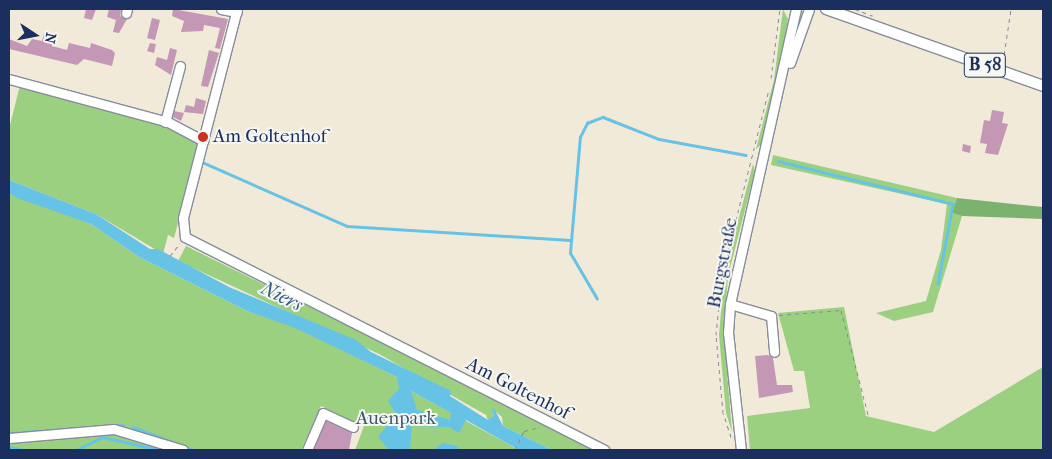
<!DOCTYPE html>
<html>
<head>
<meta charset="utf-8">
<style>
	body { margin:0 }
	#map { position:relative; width:1052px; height:459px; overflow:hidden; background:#f2ead9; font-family:"IM FELL French Canon",serif }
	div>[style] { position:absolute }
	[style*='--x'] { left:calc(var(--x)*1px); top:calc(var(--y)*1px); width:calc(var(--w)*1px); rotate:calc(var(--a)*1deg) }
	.green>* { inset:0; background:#9bd081 }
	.forest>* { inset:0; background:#7cb26f }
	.water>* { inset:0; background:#67c3e5 }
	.stream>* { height:2.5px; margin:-1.25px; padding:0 1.25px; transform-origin:1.25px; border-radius:1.25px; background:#67c3e5 }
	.building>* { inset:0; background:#c397b5 }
	.path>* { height:1px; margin-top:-0.5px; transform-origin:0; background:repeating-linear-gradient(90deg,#868c9c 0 4px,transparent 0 8px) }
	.roads { filter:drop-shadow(1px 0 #868c9c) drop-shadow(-1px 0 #868c9c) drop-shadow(0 1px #868c9c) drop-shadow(0 -1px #868c9c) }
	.minor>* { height:9px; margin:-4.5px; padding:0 4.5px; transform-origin:4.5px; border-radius:4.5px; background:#fff }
	.major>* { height:10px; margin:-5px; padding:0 5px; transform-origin:5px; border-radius:5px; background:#fff }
	.dots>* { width:14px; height:14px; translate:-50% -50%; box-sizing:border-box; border:2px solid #f6f6f2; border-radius:50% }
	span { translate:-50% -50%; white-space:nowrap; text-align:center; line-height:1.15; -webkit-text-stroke:4px #f6f6f2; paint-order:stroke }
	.shield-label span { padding:1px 4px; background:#f6f6f2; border:1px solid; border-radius:4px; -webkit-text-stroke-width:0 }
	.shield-label { font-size:18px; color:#1b2f5e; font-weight:700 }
	.poi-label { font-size:19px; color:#1b2f5e }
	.left { translate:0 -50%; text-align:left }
	.street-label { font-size:19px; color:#1b2f5e }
	.park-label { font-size:19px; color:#3b5767 }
	.water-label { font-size:20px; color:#325b86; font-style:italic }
	.frame { position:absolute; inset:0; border:10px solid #1b2f5e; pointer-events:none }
	.north { position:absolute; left:10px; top:10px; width:50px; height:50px; -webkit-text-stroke:4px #f6f6f2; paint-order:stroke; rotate:101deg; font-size:14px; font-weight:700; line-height:20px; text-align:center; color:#1b2f5e }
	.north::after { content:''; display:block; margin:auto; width:18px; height:22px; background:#1b2f5e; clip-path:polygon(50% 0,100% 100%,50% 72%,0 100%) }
</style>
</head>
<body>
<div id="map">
	<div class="green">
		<i style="clip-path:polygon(783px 9px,788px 19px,778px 82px,762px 144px,756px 149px,774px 80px)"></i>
		<i style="clip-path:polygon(20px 85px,167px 125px,199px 143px,174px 238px,168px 235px,163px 254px,96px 214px,9px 180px,9px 129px)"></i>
		<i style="clip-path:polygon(773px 155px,957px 198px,952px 213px,962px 216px,933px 312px,894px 321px,876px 313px,926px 301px,941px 250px,947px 204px,771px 165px)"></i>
		<i style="clip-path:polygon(753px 164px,755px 171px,728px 276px,724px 333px,732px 432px,726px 413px,719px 335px,724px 275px)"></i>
		<i style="clip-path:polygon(10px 193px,91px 224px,139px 257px,247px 311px,295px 327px,397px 377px,411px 391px,519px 450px,355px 450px,364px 426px,321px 406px,301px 450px,189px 450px,147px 436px,179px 450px,9px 450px)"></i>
		<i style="clip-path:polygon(186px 246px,418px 360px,598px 450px,552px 450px,503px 426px,502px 417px,491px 408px,494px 416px,488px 421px,486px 415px,379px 354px,178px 261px)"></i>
		<i style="clip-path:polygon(844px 307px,866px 416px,934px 432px,1043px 367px,1043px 450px,750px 450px,747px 416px,810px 408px,804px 371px,794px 371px,778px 313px)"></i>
	</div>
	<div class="forest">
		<i style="clip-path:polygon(957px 198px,1043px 207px,1043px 219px,962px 216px,952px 213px)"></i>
	</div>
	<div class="water">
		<i style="clip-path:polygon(evenodd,9px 180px,96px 214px,150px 249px,158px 249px,229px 287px,356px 340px,371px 352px,451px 391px,450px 396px,488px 420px,494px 416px,491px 408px,495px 410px,503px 426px,552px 450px,519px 450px,466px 420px,459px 433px,449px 427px,412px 426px,410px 450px,389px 450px,378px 437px,396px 414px,388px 401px,399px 389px,397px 377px,295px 328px,247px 311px,139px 257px,91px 224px,17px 198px,9px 193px,9px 180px,411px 391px,451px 413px,450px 420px,417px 410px,411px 391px)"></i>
		<i style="clip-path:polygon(443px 443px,457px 446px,459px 450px,433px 450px)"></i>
	</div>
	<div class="stream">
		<i style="--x:778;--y:161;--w:180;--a:13.8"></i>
		<i style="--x:953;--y:204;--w:81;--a:100.6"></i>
		<i style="--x:202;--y:162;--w:158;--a:23.8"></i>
		<i style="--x:347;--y:226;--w:223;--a:3.6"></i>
		<i style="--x:597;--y:299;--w:53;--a:-120.4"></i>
		<i style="--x:570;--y:253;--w:116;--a:-85.1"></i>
		<i style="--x:580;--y:137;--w:16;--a:-63"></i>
		<i style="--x:587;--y:123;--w:17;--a:-21"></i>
		<i style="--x:603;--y:117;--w:60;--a:21.4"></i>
		<i style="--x:659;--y:139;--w:88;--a:10.4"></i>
		<i style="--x:133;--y:427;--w:65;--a:20.7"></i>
		<i style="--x:9;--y:433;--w:114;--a:-4"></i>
		<i style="--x:9;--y:447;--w:15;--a:11"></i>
		<i style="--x:43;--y:450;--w:12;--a:0"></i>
		<i style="--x:76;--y:450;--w:30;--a:-26"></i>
		<i style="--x:103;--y:437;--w:58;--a:12.8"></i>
	</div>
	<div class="building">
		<i style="clip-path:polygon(86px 9px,96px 9px,92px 20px,84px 18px)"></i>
		<i style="clip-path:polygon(109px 9px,121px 9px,120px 16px,127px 19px,119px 33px,113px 32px,116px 20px,107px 17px)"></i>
		<i style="clip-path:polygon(173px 9px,228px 19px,220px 49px,215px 48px,220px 28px,204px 25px,203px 31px,181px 32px,184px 21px,172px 16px)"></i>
		<i style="clip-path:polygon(152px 18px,160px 20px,155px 40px,147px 38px)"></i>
		<i style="clip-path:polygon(44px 33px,52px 34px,52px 46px,67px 50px,69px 43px,90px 48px,91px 43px,112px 50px,115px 53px,112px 66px,84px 59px,77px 65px,9px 49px,9px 39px,27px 46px,32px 39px,42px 41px)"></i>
		<i style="clip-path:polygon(150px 43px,156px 44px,154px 53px,147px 51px)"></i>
		<i style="clip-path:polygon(170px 48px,177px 50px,171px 75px,155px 65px,157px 57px,167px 60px)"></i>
		<i style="clip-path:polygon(209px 50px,219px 53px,208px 87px,201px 86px)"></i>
		<i style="clip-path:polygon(196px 98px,206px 101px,203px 114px,184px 112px,186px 105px,194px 107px)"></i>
		<i style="clip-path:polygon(992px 110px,1004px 112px,1002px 123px,1008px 124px,998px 155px,985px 153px,987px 144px,980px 143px,984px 120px,990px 121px)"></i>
		<i style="clip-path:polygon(174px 111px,184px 113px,181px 121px,173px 117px)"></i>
		<i style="clip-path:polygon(963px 144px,971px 146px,970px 153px,962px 151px)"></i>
		<i style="clip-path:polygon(768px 355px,773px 358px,777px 385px,792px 385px,793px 392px,759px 398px,755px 356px)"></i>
		<i style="clip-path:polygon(326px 421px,352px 433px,349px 450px,314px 450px)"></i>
	</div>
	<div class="path">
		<i style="--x:855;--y:9;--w:19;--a:21"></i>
		<i style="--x:1003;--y:62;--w:54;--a:-81.4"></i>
		<i style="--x:771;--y:78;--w:70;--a:-82.6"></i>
		<i style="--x:170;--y:256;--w:16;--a:-52"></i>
		<i style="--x:779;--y:315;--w:62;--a:-4.6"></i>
		<i style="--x:841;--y:310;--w:112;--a:75.5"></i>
		<i style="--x:731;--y:437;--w:25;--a:-108"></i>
		<i style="--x:723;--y:413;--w:78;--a:-95.1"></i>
		<i style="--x:716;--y:335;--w:60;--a:-84.3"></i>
		<i style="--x:722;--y:275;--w:192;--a:-75.8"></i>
		<i style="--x:515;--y:450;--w:21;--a:-65"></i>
		<i style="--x:524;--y:431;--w:16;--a:-14"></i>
	</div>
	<div class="roads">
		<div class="minor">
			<i style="--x:221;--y:9;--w:16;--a:11"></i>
			<i style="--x:237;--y:9;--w:216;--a:104.5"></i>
			<i style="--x:183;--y:218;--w:19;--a:84"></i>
			<i style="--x:185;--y:237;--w:470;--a:26.9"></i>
			<i style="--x:126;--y:13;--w:4;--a:-76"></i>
			<i style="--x:790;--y:63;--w:57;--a:-70.6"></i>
			<i style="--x:9;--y:79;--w:165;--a:15.1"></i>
			<i style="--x:168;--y:122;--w:40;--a:28"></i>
			<i style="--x:165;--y:122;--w:58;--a:-75"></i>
			<i style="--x:730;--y:304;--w:43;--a:16.3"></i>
			<i style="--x:771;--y:316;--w:36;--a:85"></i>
			<i style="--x:9;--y:438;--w:105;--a:-4.9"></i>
			<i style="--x:114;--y:429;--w:72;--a:16.9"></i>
			<i style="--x:307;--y:450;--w:40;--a:-66.6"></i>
			<i style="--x:323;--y:413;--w:33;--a:25"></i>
			<i style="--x:741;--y:450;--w:118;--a:-96.3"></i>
			<i style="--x:728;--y:333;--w:29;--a:-86"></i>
			<i style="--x:730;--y:304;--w:302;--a:-77.4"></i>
		</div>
		<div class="major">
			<i style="--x:826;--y:9;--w:230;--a:19.5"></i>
		</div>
	</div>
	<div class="dots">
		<i style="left:203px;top:137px;background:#c8321e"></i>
	</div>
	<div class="shield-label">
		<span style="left:985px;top:65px">B 58</span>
	</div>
	<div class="poi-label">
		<span class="left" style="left:213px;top:137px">Am Goltenhof</span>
	</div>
	<div class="street-label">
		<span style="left:723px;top:263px;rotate:-79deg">Burgstraße</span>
		<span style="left:518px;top:389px;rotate:27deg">Am Goltenhof</span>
	</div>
	<div class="park-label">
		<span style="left:396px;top:419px">Auenpark</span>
	</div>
	<div class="water-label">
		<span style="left:282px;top:296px;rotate:26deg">Niers</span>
	</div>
	<div class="frame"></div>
	<div class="north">N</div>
</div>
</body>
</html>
